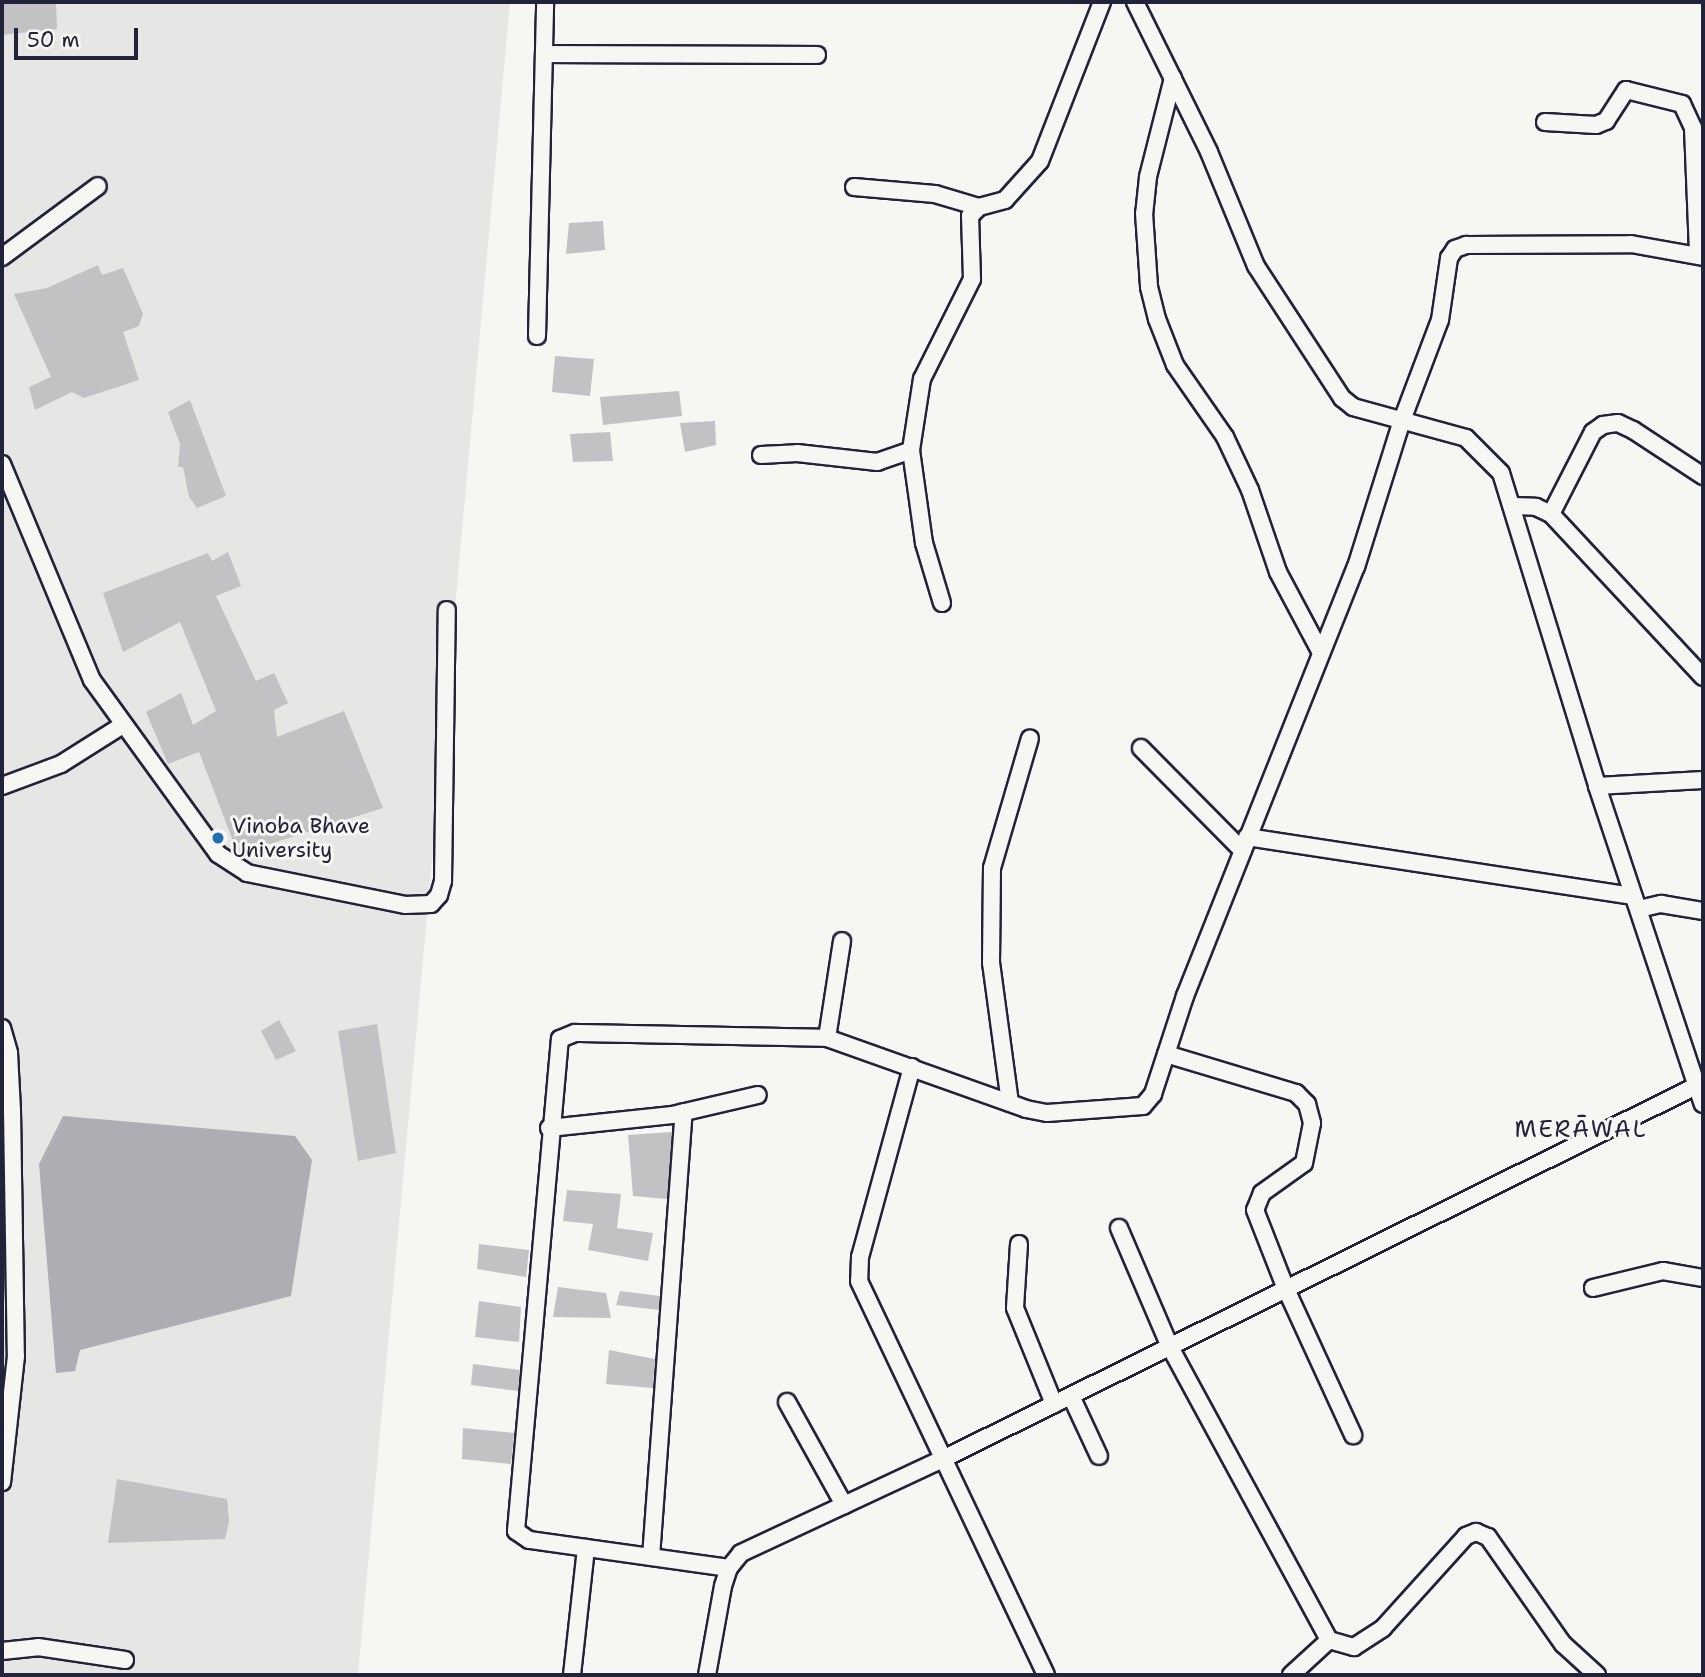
<!DOCTYPE html>
<html>
<head>
<meta charset="utf-8">
<style>
	body { margin:0 }
	#map { position:relative; width:1705px; height:1677px; overflow:hidden; background:#f6f6f2; font-family:"Shantell Sans",sans-serif }
	div>[style] { position:absolute }
	[style*='--x'] { left:calc(var(--x)*1px); top:calc(var(--y)*1px); width:calc(var(--w)*1px); rotate:calc(var(--a)*1deg) }
	.built>* { inset:0; background:#e6e6e4 }
	.water>* { inset:0; background:#adadb3 }
	.building>* { inset:0; background:#c2c2c4 }
	.roads { filter:drop-shadow(2px 0 #22223b) drop-shadow(-2px 0 #22223b) drop-shadow(0 2px #22223b) drop-shadow(0 -2px #22223b) }
	.minor>* { height:16px; margin:-8px; padding:0 8px; transform-origin:8px; border-radius:8px; background:#f6f6f2 }
	.dots>* { width:19px; height:19px; translate:-50% -50%; box-sizing:border-box; border:4px solid #f6f6f2; border-radius:50% }
	span { translate:-50% -50%; white-space:nowrap; text-align:center; line-height:1.15; -webkit-text-stroke:6px #f6f6f2; paint-order:stroke }
	.poi-label { font-size:21px; color:#22223b }
	.left { translate:0 -50%; text-align:left }
	.neighbourhood-label { font-size:23px; color:#22223b; letter-spacing:2px }
	.frame { position:absolute; inset:0; border:4px solid #22223b; pointer-events:none }
	.scale { position:absolute; left:14px; top:28px; width:124px; height:32px; box-sizing:border-box; border:4px solid #22223b; border-top:0; padding-left:9px; font-size:21px; line-height:24px; white-space:nowrap; color:#22223b; -webkit-text-stroke:5px #f6f6f2; paint-order:stroke }
</style>
</head>
<body>
<div id="map">
	<div class="built">
		<i style="clip-path:polygon(2px 2px,510px 2px,358px 1675px,2px 1675px)"></i>
	</div>
	<div class="water">
		<i style="clip-path:polygon(63px 1116px,295px 1136px,312px 1160px,291px 1296px,80px 1350px,75px 1371px,56px 1373px,39px 1164px)"></i>
	</div>
	<div class="building">
		<i style="clip-path:polygon(2px 2px,56px 2px,57px 29px,2px 35px)"></i>
		<i style="clip-path:polygon(603px 221px,605px 250px,566px 254px,569px 223px)"></i>
		<i style="clip-path:polygon(98px 265px,102px 275px,123px 268px,143px 314px,139px 326px,123px 332px,139px 380px,84px 398px,72px 392px,35px 410px,29px 387px,51px 377px,14px 294px,47px 288px)"></i>
		<i style="clip-path:polygon(555px 356px,594px 359px,590px 396px,552px 392px)"></i>
		<i style="clip-path:polygon(679px 391px,682px 416px,603px 425px,600px 397px)"></i>
		<i style="clip-path:polygon(190px 400px,226px 496px,197px 508px,189px 497px,183px 467px,178px 467px,180px 444px,168px 412px)"></i>
		<i style="clip-path:polygon(715px 421px,716px 445px,685px 452px,680px 423px)"></i>
		<i style="clip-path:polygon(610px 432px,613px 461px,573px 462px,570px 434px)"></i>
		<i style="clip-path:polygon(228px 552px,241px 586px,216px 596px,256px 681px,274px 673px,288px 703px,274px 710px,277px 737px,344px 711px,383px 808px,238px 854px,199px 752px,168px 764px,146px 712px,181px 693px,193px 725px,216px 711px,180px 622px,123px 652px,103px 593px,208px 553px,212px 561px)"></i>
		<i style="clip-path:polygon(279px 1020px,296px 1051px,276px 1060px,261px 1031px)"></i>
		<i style="clip-path:polygon(377px 1024px,396px 1153px,358px 1161px,338px 1031px)"></i>
		<i style="clip-path:polygon(672px 1132px,667px 1199px,633px 1196px,628px 1135px)"></i>
		<i style="clip-path:polygon(567px 1190px,621px 1194px,617px 1228px,653px 1233px,648px 1261px,588px 1250px,593px 1224px,563px 1221px)"></i>
		<i style="clip-path:polygon(479px 1244px,529px 1250px,526px 1277px,477px 1269px)"></i>
		<i style="clip-path:polygon(558px 1287px,606px 1293px,611px 1318px,553px 1317px)"></i>
		<i style="clip-path:polygon(620px 1291px,660px 1296px,659px 1310px,616px 1305px)"></i>
		<i style="clip-path:polygon(479px 1301px,521px 1307px,519px 1342px,475px 1337px)"></i>
		<i style="clip-path:polygon(609px 1350px,655px 1359px,653px 1388px,606px 1384px)"></i>
		<i style="clip-path:polygon(473px 1364px,520px 1370px,518px 1391px,471px 1385px)"></i>
		<i style="clip-path:polygon(463px 1428px,514px 1433px,511px 1464px,462px 1459px)"></i>
		<i style="clip-path:polygon(117px 1479px,227px 1499px,229px 1521px,225px 1539px,108px 1543px)"></i>
	</div>
	<div class="roads">
		<div class="minor">
			<i style="--x:1135;--y:2;--w:167;--a:63.7"></i>
			<i style="--x:1209;--y:152;--w:123;--a:67.6"></i>
			<i style="--x:1256;--y:266;--w:158;--a:56.9"></i>
			<i style="--x:1342;--y:398;--w:14;--a:39"></i>
			<i style="--x:1353;--y:407;--w:117;--a:15.3"></i>
			<i style="--x:1466;--y:438;--w:49;--a:45"></i>
			<i style="--x:1501;--y:473;--w:327;--a:72.9"></i>
			<i style="--x:1597;--y:786;--w:335;--a:71.6"></i>
			<i style="--x:545;--y:54;--w:272;--a:0.2"></i>
			<i style="--x:1173;--y:78;--w:102;--a:104.2"></i>
			<i style="--x:1148;--y:177;--w:36;--a:96"></i>
			<i style="--x:1144;--y:213;--w:74;--a:86.1"></i>
			<i style="--x:1149;--y:287;--w:33;--a:76"></i>
			<i style="--x:1157;--y:319;--w:49;--a:68.6"></i>
			<i style="--x:1175;--y:365;--w:88;--a:55.2"></i>
			<i style="--x:1225;--y:437;--w:59;--a:64.7"></i>
			<i style="--x:1250;--y:490;--w:87;--a:71.1"></i>
			<i style="--x:1278;--y:572;--w:89;--a:62"></i>
			<i style="--x:1545;--y:122;--w:51;--a:3.4"></i>
			<i style="--x:1596;--y:125;--w:11;--a:-22"></i>
			<i style="--x:1606;--y:121;--w:37;--a:-57"></i>
			<i style="--x:1626;--y:90;--w:58;--a:14"></i>
			<i style="--x:1682;--y:104;--w:26;--a:65"></i>
			<i style="--x:1693;--y:128;--w:127;--a:87.7"></i>
			<i style="--x:854;--y:187;--w:81;--a:4.9"></i>
			<i style="--x:935;--y:194;--w:46;--a:16.5"></i>
			<i style="--x:2;--y:257;--w:119;--a:-36.5"></i>
			<i style="--x:537;--y:336;--w:334;--a:-88.6"></i>
			<i style="--x:761;--y:455;--w:36;--a:-3"></i>
			<i style="--x:797;--y:453;--w:81;--a:6.4"></i>
			<i style="--x:877;--y:462;--w:36;--a:-19"></i>
			<i style="--x:2;--y:464;--w:234;--a:67.4"></i>
			<i style="--x:92;--y:680;--w:215;--a:54.1"></i>
			<i style="--x:218;--y:854;--w:35;--a:33"></i>
			<i style="--x:247;--y:873;--w:161;--a:11.4"></i>
			<i style="--x:405;--y:905;--w:26;--a:-2"></i>
			<i style="--x:431;--y:904;--w:12;--a:-48"></i>
			<i style="--x:439;--y:895;--w:15;--a:-74"></i>
			<i style="--x:443;--y:881;--w:271;--a:-89.2"></i>
			<i style="--x:1513;--y:506;--w:23;--a:2"></i>
			<i style="--x:1536;--y:507;--w:17;--a:25"></i>
			<i style="--x:1551;--y:514;--w:223;--a:47"></i>
			<i style="--x:1551;--y:514;--w:92;--a:-62.9"></i>
			<i style="--x:1593;--y:432;--w:12;--a:-35"></i>
			<i style="--x:1603;--y:425;--w:15;--a:-8"></i>
			<i style="--x:1618;--y:423;--w:17;--a:25"></i>
			<i style="--x:1633;--y:430;--w:84;--a:33.3"></i>
			<i style="--x:942;--y:603;--w:63;--a:-106.7"></i>
			<i style="--x:924;--y:543;--w:94;--a:-98"></i>
			<i style="--x:911;--y:450;--w:72;--a:-81.2"></i>
			<i style="--x:922;--y:379;--w:112;--a:-63.4"></i>
			<i style="--x:972;--y:279;--w:63;--a:-91.8"></i>
			<i style="--x:970;--y:216;--w:13;--a:-45"></i>
			<i style="--x:979;--y:207;--w:27;--a:-15"></i>
			<i style="--x:1005;--y:200;--w:52;--a:-48.1"></i>
			<i style="--x:1040;--y:161;--w:171;--a:-68.7"></i>
			<i style="--x:1141;--y:748;--w:144;--a:45.3"></i>
			<i style="--x:2;--y:786;--w:63;--a:-20.4"></i>
			<i style="--x:61;--y:764;--w:73;--a:-32.2"></i>
			<i style="--x:1597;--y:786;--w:106;--a:-3.2"></i>
			<i style="--x:1247;--y:837;--w:391;--a:8.7"></i>
			<i style="--x:1639;--y:909;--w:23;--a:-13"></i>
			<i style="--x:1661;--y:904;--w:43;--a:9.5"></i>
			<i style="--x:2;--y:1028;--w:26;--a:74"></i>
			<i style="--x:9;--y:1053;--w:58;--a:87"></i>
			<i style="--x:12;--y:1111;--w:245;--a:89.1"></i>
			<i style="--x:16;--y:1356;--w:127;--a:96.3"></i>
			<i style="--x:827;--y:1038;--w:98;--a:-81.2"></i>
			<i style="--x:1166;--y:1054;--w:136;--a:16.7"></i>
			<i style="--x:1296;--y:1093;--w:16;--a:45"></i>
			<i style="--x:1307;--y:1104;--w:20;--a:75"></i>
			<i style="--x:1312;--y:1123;--w:41;--a:101.3"></i>
			<i style="--x:1304;--y:1163;--w:52;--a:144.5"></i>
			<i style="--x:1262;--y:1193;--w:18;--a:112"></i>
			<i style="--x:1255;--y:1210;--w:85;--a:68.6"></i>
			<i style="--x:1286;--y:1289;--w:161;--a:65.3"></i>
			<i style="--x:912;--y:1067;--w:197;--a:105.3"></i>
			<i style="--x:860;--y:1257;--w:24;--a:92"></i>
			<i style="--x:859;--y:1281;--w:436;--a:64.6"></i>
			<i style="--x:1010;--y:1103;--w:141;--a:-97.7"></i>
			<i style="--x:991;--y:963;--w:95;--a:-89.4"></i>
			<i style="--x:992;--y:868;--w:135;--a:-73.7"></i>
			<i style="--x:549;--y:1128;--w:124;--a:-6"></i>
			<i style="--x:672;--y:1115;--w:88;--a:-13.1"></i>
			<i style="--x:1119;--y:1228;--w:129;--a:66.8"></i>
			<i style="--x:1170;--y:1347;--w:333;--a:61.5"></i>
			<i style="--x:1329;--y:1640;--w:26;--a:16"></i>
			<i style="--x:1354;--y:1647;--w:35;--a:-33"></i>
			<i style="--x:1383;--y:1628;--w:124;--a:-47.9"></i>
			<i style="--x:1466;--y:1536;--w:11;--a:-22"></i>
			<i style="--x:1476;--y:1532;--w:13;--a:23"></i>
			<i style="--x:1488;--y:1537;--w:131;--a:55"></i>
			<i style="--x:1563;--y:1644;--w:46;--a:42.4"></i>
			<i style="--x:1019;--y:1244;--w:64;--a:93.6"></i>
			<i style="--x:1015;--y:1308;--w:104;--a:67.9"></i>
			<i style="--x:1593;--y:1288;--w:72;--a:-13.7"></i>
			<i style="--x:1663;--y:1271;--w:41;--a:9.9"></i>
			<i style="--x:1071;--y:1396;--w:66;--a:65"></i>
			<i style="--x:787;--y:1402;--w:118;--a:61"></i>
			<i style="--x:651;--y:1557;--w:446;--a:-85.8"></i>
			<i style="--x:729;--y:1568;--w:202;--a:-172"></i>
			<i style="--x:529;--y:1540;--w:16;--a:-145"></i>
			<i style="--x:516;--y:1531;--w:494;--a:-84.9"></i>
			<i style="--x:560;--y:1039;--w:16;--a:-22"></i>
			<i style="--x:575;--y:1033;--w:252;--a:1.1"></i>
			<i style="--x:827;--y:1038;--w:211;--a:19.6"></i>
			<i style="--x:1026;--y:1109;--w:21;--a:11"></i>
			<i style="--x:1047;--y:1113;--w:96;--a:-4.2"></i>
			<i style="--x:1143;--y:1106;--w:16;--a:-50"></i>
			<i style="--x:1153;--y:1094;--w:103;--a:-71.9"></i>
			<i style="--x:1185;--y:996;--w:462;--a:-68.3"></i>
			<i style="--x:1356;--y:567;--w:151;--a:-72.6"></i>
			<i style="--x:1401;--y:423;--w:110;--a:-69.3"></i>
			<i style="--x:1440;--y:320;--w:63;--a:-81.7"></i>
			<i style="--x:1449;--y:258;--w:11;--a:-56"></i>
			<i style="--x:1455;--y:249;--w:12;--a:-20"></i>
			<i style="--x:1466;--y:245;--w:165;--a:-0.3"></i>
			<i style="--x:1631;--y:244;--w:73;--a:10.2"></i>
			<i style="--x:2;--y:1651;--w:36;--a:-6"></i>
			<i style="--x:38;--y:1647;--w:88;--a:8.5"></i>
			<i style="--x:572;--y:1675;--w:128;--a:-83.7"></i>
			<i style="--x:707;--y:1675;--w:90;--a:-79.8"></i>
			<i style="--x:723;--y:1586;--w:19;--a:-72"></i>
			<i style="--x:729;--y:1568;--w:19;--a:-51"></i>
			<i style="--x:741;--y:1553;--w:223;--a:-25"></i>
			<i style="--x:943;--y:1459;--w:843;--a:-26.35"></i>
			<i style="--x:1291;--y:1675;--w:52;--a:-42.6"></i>
		</div>
	</div>
	<div class="dots">
		<i style="left:218px;top:838px;background:#1f6fb2"></i>
	</div>
	<div class="poi-label">
		<span class="left" style="left:232px;top:838px">Vinoba Bhave<br>University</span>
	</div>
	<div class="neighbourhood-label">
		<span style="left:1581px;top:1129px">MERĀWAL</span>
	</div>
	<div class="frame"></div>
	<div class="scale">50 m</div>
</div>
</body>
</html>
